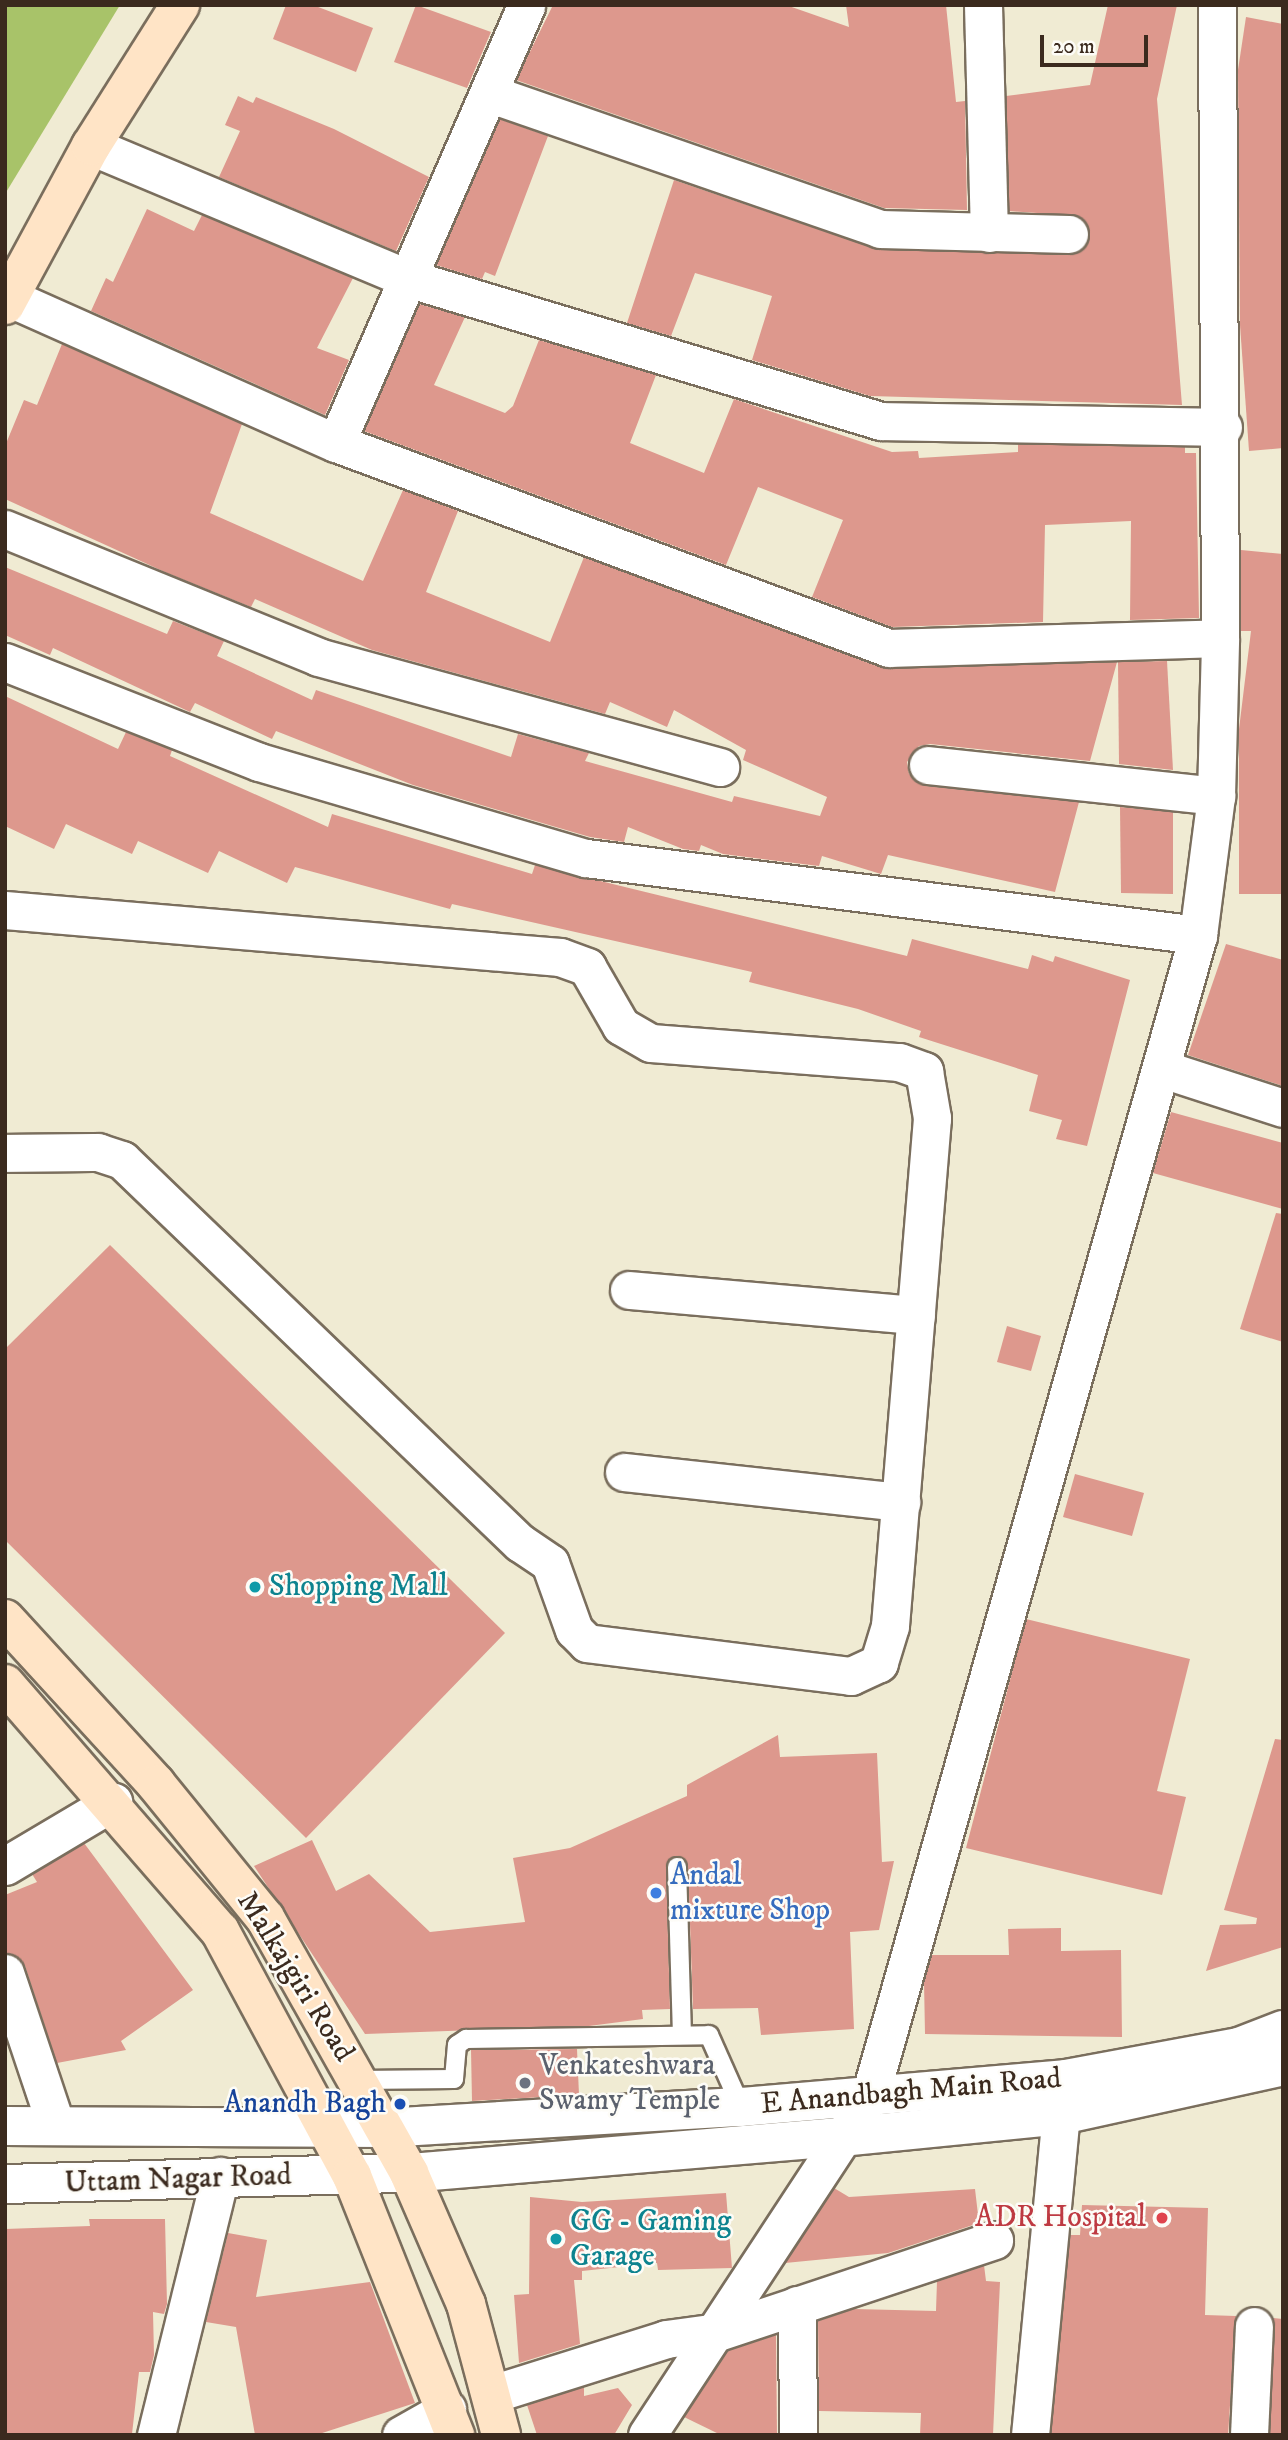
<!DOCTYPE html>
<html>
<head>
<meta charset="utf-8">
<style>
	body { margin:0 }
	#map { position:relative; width:1288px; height:2440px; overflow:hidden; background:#f0ebd3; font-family:"IM FELL DW Pica",serif }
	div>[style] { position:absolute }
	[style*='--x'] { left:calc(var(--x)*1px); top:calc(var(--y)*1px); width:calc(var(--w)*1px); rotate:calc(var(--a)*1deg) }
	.green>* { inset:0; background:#a8c369 }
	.building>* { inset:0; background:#dd988d }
	.roads { filter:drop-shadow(2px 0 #7a6e5d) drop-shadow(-2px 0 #7a6e5d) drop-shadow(0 2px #7a6e5d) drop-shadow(0 -2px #7a6e5d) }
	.service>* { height:18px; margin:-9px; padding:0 9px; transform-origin:9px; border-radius:9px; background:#fff }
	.minor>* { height:37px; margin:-18.5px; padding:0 18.5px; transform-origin:18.5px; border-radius:18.5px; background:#fff }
	.tertiary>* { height:38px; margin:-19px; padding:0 19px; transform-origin:19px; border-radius:19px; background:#fff }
	.secondary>* { height:38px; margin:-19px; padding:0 19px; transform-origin:19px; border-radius:19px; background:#ffe4c6 }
	.dots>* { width:19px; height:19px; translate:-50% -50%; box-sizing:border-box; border:4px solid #fdfcf7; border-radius:50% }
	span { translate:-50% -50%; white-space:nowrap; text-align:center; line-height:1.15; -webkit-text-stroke:5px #fdfcf7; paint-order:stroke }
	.culture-label { font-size:30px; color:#0d838f }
	.left { translate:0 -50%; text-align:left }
	.shop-label { font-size:30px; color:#366cbe }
	.street-label { font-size:30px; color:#3b2a1e }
	.worship-label { font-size:30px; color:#5b616d }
	.transit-label { font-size:30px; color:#164399 }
	.right { translate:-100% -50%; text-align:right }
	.health-label { font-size:30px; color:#be3a42 }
	.frame { position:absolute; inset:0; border:7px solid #3b2a1e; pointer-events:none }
	.scale { position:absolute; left:1040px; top:35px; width:108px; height:32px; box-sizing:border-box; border:4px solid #3b2a1e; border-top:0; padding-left:9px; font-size:21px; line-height:24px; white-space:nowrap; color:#3b2a1e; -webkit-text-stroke:5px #fdfcf7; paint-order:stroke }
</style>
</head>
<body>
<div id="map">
	<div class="green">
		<i style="clip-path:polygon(5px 5px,120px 5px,5px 194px)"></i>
	</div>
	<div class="building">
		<i style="clip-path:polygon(286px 5px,313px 5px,373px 28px,356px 72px,273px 39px)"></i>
		<i style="clip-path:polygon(416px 5px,491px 32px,467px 88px,394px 62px)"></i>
		<i style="clip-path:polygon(553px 5px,786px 5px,849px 27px,846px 5px,946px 5px,956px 102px,965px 101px,967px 210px,884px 208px,516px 80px)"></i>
		<i style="clip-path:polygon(1108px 5px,1177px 5px,1157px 99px,1182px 405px,870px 396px,752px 360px,772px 296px,695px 273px,671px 336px,627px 323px,674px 180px,879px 250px,1080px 252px,1090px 234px,1079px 216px,1009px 211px,1006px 96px,1090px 85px)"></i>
		<i style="clip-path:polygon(1246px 17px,1283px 24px,1283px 448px,1249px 451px,1240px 325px,1238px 70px)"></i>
		<i style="clip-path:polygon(238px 96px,253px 103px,256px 97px,334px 129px,429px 177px,396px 251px,219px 177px,240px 131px,225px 125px)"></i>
		<i style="clip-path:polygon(499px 119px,548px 136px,495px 276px,485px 272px,482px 279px,436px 265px)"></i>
		<i style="clip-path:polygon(147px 209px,194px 231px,202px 215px,353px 278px,317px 348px,349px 360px,325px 415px,91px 311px,106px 278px,113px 282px)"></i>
		<i style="clip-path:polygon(419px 304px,465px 317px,434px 385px,505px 413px,513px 406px,539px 340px,656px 375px,630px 443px,704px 473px,734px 399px,892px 452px,918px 451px,919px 458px,1018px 452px,1018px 444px,1185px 447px,1185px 453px,1196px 453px,1199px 618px,1130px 620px,1131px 521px,1045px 525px,1043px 622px,892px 627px,812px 597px,843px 520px,758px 487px,726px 565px,364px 431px)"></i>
		<i style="clip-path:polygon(62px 344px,242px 424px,210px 513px,363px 581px,403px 490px,458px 511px,426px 592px,550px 642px,584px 557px,882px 668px,1117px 662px,1090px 761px,930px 744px,919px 746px,907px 762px,909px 774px,926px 786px,1079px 802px,1055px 892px,888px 855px,881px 874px,822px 856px,819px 866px,723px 854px,701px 845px,699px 851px,683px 849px,628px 827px,624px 842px,590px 837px,413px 785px,276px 731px,272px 739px,195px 703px,190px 712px,53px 648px,50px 655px,5px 635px,5px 567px,167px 634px,173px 621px,224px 641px,217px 656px,312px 700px,316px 690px,511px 757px,518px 734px,589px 753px,585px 761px,732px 802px,734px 796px,820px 816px,827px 797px,743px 760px,746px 750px,674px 710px,667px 727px,610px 702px,605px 714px,372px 650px,255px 599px,251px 607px,167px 573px,5px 499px,5px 446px,24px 400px,37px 405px)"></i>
		<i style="clip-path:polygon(1241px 550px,1283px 554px,1283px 894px,1239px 894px,1239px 729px,1251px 631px,1241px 631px)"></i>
		<i style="clip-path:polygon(1167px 661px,1173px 770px,1119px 764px,1118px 662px)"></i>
		<i style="clip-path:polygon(5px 696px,118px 749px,126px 732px,172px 750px,170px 756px,328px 827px,332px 814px,532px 874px,535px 865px,907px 956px,912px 939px,1028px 969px,1032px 955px,1053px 962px,1055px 956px,1130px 980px,1087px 1146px,1056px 1139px,1062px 1120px,1029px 1111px,1038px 1075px,919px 1037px,921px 1031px,858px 1009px,749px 982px,752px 972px,452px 904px,450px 909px,295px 867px,287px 883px,219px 851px,208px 873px,138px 841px,132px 854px,66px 824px,54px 849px,5px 826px)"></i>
		<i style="clip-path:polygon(1120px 807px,1173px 812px,1173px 894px,1121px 893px)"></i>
		<i style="clip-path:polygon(1226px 944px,1283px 960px,1283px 1086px,1188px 1055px)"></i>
		<i style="clip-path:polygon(1171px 1112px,1283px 1143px,1283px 1209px,1153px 1173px)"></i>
		<i style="clip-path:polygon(1276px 1213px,1283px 1214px,1283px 1342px,1240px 1329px)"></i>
		<i style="clip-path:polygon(110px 1245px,505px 1633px,306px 1838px,5px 1540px,5px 1349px)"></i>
		<i style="clip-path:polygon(1007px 1326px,1041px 1336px,1031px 1371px,997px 1362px)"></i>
		<i style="clip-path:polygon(1075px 1474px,1144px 1493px,1132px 1536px,1063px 1517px)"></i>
		<i style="clip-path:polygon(1026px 1619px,1190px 1659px,1157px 1791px,1186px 1797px,1162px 1895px,966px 1848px)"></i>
		<i style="clip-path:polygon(778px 1735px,780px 1757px,877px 1753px,882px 1862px,894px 1861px,879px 1930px,850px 1932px,854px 2029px,761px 2035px,758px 2008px,693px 2009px,688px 1867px,677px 1856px,666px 1867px,670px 2009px,642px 2010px,643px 2019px,589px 2026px,365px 2034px,254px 1866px,312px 1840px,336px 1891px,369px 1874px,430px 1932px,525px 1922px,513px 1858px,570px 1848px,687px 1796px,687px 1785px)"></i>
		<i style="clip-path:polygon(1275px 1739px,1283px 1740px,1283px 1947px,1206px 1971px,1220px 1925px,1256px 1924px,1257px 1918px,1224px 1910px)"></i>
		<i style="clip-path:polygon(84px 1843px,193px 1990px,121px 2041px,126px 2050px,57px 2063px,25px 1966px,5px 1953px,5px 1895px,37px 1882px,32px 1874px)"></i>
		<i style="clip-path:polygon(1061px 1928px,1061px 1951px,1121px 1950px,1122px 2037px,925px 2034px,924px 1982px,932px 1955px,1009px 1955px,1008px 1929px)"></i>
		<i style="clip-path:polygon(577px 2049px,579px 2095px,472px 2101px,471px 2050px)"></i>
		<i style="clip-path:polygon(834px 2188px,849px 2197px,975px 2189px,979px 2223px,888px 2253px,785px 2263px)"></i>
		<i style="clip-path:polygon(726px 2193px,732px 2268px,658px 2270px,657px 2263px,582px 2271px,582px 2280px,574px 2280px,580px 2344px,519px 2363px,514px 2295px,529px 2294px,530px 2197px,582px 2202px)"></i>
		<i style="clip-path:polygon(1082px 2205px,1208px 2208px,1205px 2315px,1236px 2316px,1228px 2435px,1051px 2435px,1070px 2235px,1080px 2235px)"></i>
		<i style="clip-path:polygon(89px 2219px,165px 2219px,167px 2304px,164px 2314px,153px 2312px,154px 2355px,150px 2372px,139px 2372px,132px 2434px,5px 2435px,5px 2229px,90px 2226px)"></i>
		<i style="clip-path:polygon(228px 2233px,267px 2240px,256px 2297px,370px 2282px,415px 2403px,316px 2435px,255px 2435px,236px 2327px,206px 2322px)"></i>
		<i style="clip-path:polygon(984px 2265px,986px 2281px,1000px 2282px,993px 2435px,920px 2435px,921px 2413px,819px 2411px,818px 2321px,854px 2309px,936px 2311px,937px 2281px)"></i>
		<i style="clip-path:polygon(1273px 2318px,1283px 2319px,1283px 2435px,1270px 2435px)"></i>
		<i style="clip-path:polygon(776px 2335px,777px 2435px,721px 2435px,684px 2417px,727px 2351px)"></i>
		<i style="clip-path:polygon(584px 2387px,584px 2396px,618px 2388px,632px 2405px,614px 2435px,537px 2435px,527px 2405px)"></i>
	</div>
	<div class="roads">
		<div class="service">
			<i style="--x:677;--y:1867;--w:168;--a:88.3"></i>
			<i style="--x:359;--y:2080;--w:95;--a:-0.6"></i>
			<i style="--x:454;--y:2079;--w:34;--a:-85"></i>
			<i style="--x:457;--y:2045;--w:11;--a:-34"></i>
			<i style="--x:466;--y:2039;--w:243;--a:-0.9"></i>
			<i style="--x:709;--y:2035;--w:79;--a:66"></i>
		</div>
		<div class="minor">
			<i style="--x:983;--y:5;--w:228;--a:88.5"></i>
			<i style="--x:491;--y:94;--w:412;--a:19.1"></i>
			<i style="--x:880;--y:229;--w:189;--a:1.5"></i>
			<i style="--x:91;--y:146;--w:342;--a:22.7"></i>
			<i style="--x:407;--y:278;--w:495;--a:16.8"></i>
			<i style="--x:881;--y:421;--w:342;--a:1"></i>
			<i style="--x:10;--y:298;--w:357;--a:24"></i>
			<i style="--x:336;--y:443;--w:590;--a:20.34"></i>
			<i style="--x:889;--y:648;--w:331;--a:-1.7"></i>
			<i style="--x:336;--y:443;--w:477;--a:-66.5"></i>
			<i style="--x:5;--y:529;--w:338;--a:22.2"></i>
			<i style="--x:318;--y:657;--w:417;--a:15.3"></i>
			<i style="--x:5;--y:662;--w:273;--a:21.5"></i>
			<i style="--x:259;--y:762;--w:341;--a:16.4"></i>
			<i style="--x:586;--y:858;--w:617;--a:7.17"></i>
			<i style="--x:928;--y:765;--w:290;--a:6.1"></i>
			<i style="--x:5;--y:910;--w:557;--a:4.84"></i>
			<i style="--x:560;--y:957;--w:29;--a:20"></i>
			<i style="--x:587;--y:967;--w:68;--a:60"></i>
			<i style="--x:621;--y:1026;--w:34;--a:30"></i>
			<i style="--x:651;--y:1043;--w:249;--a:4.4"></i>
			<i style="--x:899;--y:1062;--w:27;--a:20"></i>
			<i style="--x:924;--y:1071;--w:48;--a:80.3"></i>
			<i style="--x:932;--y:1118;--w:510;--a:94.73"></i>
			<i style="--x:890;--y:1626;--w:39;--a:107"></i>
			<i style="--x:879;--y:1663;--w:31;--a:155"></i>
			<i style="--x:851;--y:1676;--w:266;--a:-172.9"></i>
			<i style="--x:587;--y:1643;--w:18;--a:-135"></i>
			<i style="--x:574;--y:1630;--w:71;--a:-109.7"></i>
			<i style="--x:550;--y:1563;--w:36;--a:-146"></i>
			<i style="--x:520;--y:1543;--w:552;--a:-136.1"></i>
			<i style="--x:122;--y:1160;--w:25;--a:-162"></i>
			<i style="--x:98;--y:1152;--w:93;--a:179.4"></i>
			<i style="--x:1163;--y:1069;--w:126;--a:18"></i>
			<i style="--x:629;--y:1290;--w:288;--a:5"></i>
			<i style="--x:624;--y:1472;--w:279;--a:6.2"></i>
			<i style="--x:5;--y:1866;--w:126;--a:-30.7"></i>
			<i style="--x:5;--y:1973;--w:160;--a:71.5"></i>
			<i style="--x:797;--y:2305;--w:130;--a:89.6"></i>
			<i style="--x:492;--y:2394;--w:182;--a:-17.5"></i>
			<i style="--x:666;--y:2339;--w:52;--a:-7.7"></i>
			<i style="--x:718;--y:2332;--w:291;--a:-18.4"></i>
			<i style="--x:156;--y:2435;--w:267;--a:-76.1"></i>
			<i style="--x:401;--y:2435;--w:53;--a:-29.5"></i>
			<i style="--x:647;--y:2435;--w:406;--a:-56.7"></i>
			<i style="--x:870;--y:2096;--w:1206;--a:-74.22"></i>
			<i style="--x:1198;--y:935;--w:140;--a:-82.6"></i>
			<i style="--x:1216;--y:796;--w:158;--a:-88.5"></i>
			<i style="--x:1220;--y:638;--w:633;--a:-90.27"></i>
			<i style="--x:1030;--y:2435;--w:321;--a:-84.5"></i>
			<i style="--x:1249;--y:2435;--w:109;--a:-87.4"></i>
		</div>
		<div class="tertiary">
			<i style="--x:5;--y:2126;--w:379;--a:0.3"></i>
			<i style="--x:384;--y:2128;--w:358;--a:-3.4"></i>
			<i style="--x:741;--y:2107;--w:326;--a:-4.9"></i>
			<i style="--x:1066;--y:2079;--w:176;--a:-10.5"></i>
			<i style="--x:1239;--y:2047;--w:47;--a:-21.1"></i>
			<i style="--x:5;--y:2184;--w:404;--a:-1.6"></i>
			<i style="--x:409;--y:2173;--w:434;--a:-4.8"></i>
			<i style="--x:842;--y:2137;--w:220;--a:-5.7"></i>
			<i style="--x:1061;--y:2115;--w:227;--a:-12.4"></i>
		</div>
		<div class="secondary">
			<i style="--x:5;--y:305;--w:181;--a:-61.6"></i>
			<i style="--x:91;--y:146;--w:167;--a:-57.7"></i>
			<i style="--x:5;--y:1619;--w:224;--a:47.5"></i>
			<i style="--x:156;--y:1784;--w:173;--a:50.9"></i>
			<i style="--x:265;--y:1918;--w:293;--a:60.5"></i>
			<i style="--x:409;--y:2173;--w:143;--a:66.5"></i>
			<i style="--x:466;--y:2304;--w:136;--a:75"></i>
			<i style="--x:5;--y:1684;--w:327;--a:49"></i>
			<i style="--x:220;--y:1931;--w:278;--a:61.7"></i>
			<i style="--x:352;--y:2176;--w:279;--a:68.3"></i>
		</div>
	</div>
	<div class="dots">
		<i style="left:255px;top:1587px;background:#0f9aa8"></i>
		<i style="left:656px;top:1893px;background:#3f7fe0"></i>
		<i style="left:525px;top:2083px;background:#6b7280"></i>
		<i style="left:400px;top:2104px;background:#1a4fb4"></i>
		<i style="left:1162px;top:2218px;background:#e0444e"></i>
		<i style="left:556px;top:2239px;background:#0f9aa8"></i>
	</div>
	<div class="culture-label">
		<span class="left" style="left:269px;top:1587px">Shopping Mall</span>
		<span class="left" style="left:570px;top:2239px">GG - Gaming<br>Garage</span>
	</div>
	<div class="shop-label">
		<span class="left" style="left:670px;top:1893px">Andal<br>mixture Shop</span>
	</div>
	<div class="street-label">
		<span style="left:295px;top:1977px;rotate:58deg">Malkajgiri Road</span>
		<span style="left:911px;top:2092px;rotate:-5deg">E Anandbagh Main Road</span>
		<span style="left:178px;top:2180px;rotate:-2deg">Uttam Nagar Road</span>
	</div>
	<div class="worship-label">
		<span class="left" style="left:539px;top:2083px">Venkateshwara<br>Swamy Temple</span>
	</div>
	<div class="transit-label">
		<span class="right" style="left:386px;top:2104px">Anandh Bagh</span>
	</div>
	<div class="health-label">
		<span class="right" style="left:1146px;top:2218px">ADR Hospital</span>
	</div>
	<div class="frame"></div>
	<div class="scale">20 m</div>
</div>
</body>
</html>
